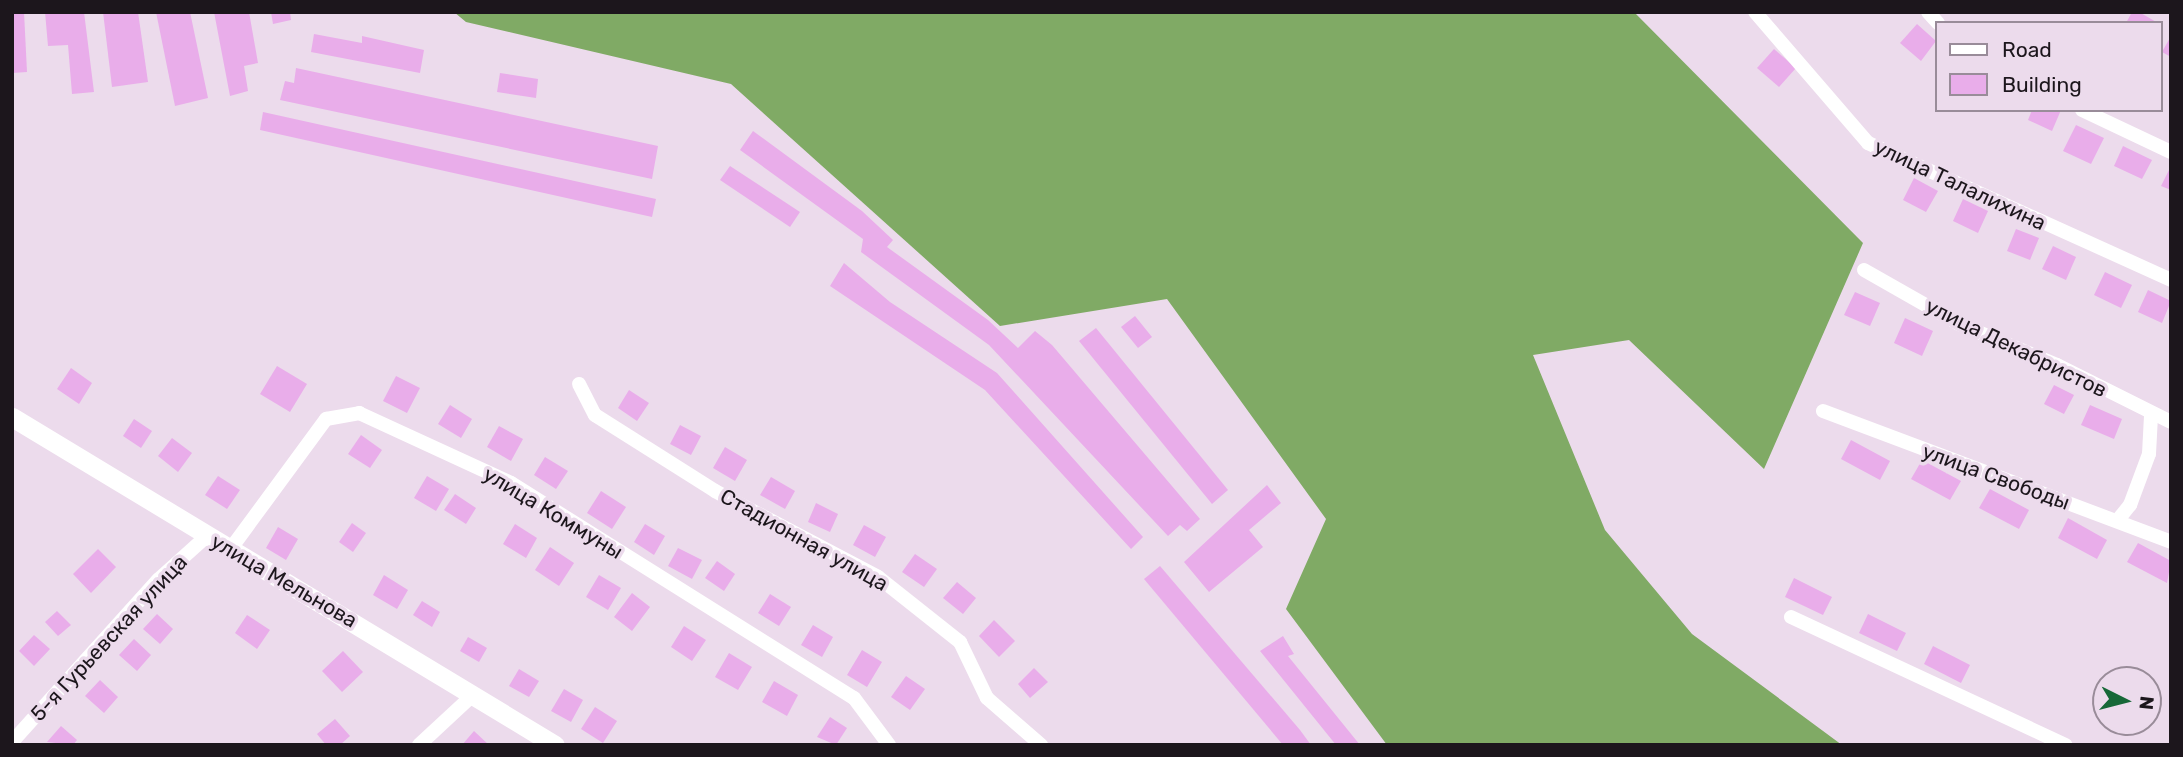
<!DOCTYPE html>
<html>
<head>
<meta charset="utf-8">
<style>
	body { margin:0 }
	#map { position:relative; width:2183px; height:757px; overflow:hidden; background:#ecdbec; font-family:Rubik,sans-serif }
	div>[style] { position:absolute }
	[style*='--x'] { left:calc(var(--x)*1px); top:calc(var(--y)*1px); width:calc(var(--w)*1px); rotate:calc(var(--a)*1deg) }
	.forest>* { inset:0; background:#80aa65 }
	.building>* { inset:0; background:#e9adea }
	.minor>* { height:14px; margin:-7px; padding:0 7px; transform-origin:7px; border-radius:7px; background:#fff }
	.secondary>* { height:19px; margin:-9.5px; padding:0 9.5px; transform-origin:9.5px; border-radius:9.5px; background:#fff }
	span { translate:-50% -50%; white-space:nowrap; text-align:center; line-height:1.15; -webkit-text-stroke:7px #ecdbec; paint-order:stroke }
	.street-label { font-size:21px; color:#1c161c }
	.frame { position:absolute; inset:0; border:14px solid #1c161c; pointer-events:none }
	.legend { position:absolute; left:1935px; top:21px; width:228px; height:91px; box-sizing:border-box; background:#ecdbec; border:2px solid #998c99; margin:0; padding:9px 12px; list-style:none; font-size:21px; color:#1c161c }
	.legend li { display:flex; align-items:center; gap:14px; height:35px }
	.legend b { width:35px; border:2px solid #998c99 }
	.north { position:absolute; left:2092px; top:666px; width:70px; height:70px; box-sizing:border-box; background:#ecdbec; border:2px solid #998c99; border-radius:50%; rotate:96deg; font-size:19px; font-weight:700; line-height:28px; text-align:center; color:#1c161c }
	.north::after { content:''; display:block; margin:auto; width:24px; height:32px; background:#176838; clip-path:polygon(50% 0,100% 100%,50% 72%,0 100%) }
</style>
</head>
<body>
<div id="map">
	<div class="forest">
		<i style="clip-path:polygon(454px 12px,1634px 12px,1863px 243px,1764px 469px,1629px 340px,1533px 355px,1605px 530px,1692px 634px,1842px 745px,1387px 745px,1286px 609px,1326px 519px,1167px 299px,1000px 326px,731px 84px,466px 22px)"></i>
	</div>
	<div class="building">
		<i style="clip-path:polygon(12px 12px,24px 12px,27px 72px,12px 73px)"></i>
		<i style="clip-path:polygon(45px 12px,84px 12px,94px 92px,72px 94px,68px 45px,48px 46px)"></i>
		<i style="clip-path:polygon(103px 12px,138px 12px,148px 82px,112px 87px)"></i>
		<i style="clip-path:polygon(156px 12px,190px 12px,208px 98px,175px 106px)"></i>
		<i style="clip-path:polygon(214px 12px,249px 12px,258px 63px,244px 66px,248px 91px,230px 96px)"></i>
		<i style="clip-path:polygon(271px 12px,290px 12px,291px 20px,273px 24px)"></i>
		<i style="clip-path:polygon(2132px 12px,2139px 12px,2158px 23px,2126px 23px)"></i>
		<i style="clip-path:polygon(1917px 24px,1936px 41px,1921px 61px,1900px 43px)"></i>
		<i style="clip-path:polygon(314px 34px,362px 43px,362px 36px,424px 50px,420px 73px,311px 52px)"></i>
		<i style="clip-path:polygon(2171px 36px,2171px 57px,2162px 52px)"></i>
		<i style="clip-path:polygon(1774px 49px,1796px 68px,1779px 87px,1757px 68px)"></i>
		<i style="clip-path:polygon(296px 68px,658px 146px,652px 179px,280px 100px,285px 81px,294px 83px)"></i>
		<i style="clip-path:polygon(500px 73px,538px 79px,536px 98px,497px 92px)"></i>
		<i style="clip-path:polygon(2032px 110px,2061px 110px,2052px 131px,2028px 120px)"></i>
		<i style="clip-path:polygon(263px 112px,656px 199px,652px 217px,260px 130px)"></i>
		<i style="clip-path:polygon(2076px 125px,2104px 138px,2091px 164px,2063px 151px)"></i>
		<i style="clip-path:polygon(753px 131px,862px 211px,893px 240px,887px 247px,988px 320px,1018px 348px,1035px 331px,1052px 345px,1200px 519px,1187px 531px,1180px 525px,1168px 536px,989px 345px,861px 252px,863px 239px,740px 150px)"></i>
		<i style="clip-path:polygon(2123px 146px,2152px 160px,2142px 179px,2114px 166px)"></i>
		<i style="clip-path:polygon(730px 166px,800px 212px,790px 227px,720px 180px)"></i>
		<i style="clip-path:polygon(2171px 166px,2171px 190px,2161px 186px)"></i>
		<i style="clip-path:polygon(1914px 178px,1938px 191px,1926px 212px,1903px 200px)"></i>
		<i style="clip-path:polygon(1963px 199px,1988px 211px,1978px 233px,1953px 221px)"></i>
		<i style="clip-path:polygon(2016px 229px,2039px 238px,2030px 260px,2007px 251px)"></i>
		<i style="clip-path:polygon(2053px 246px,2076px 257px,2066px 280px,2042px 269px)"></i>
		<i style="clip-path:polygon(844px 263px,890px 302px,997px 373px,1143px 537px,1131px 549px,985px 390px,830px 286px)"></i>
		<i style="clip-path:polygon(2105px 272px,2132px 285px,2121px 308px,2094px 295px)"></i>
		<i style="clip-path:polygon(2148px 290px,2171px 301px,2162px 323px,2138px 312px)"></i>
		<i style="clip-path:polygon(1855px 292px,1880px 303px,1870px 326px,1844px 315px)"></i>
		<i style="clip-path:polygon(1135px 316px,1152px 337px,1138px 348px,1121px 327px)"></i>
		<i style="clip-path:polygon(1905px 318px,1933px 331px,1922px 356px,1894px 343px)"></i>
		<i style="clip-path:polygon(1096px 328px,1228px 490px,1212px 504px,1079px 341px)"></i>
		<i style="clip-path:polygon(277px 366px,307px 384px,290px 412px,260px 394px)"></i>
		<i style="clip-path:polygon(71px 368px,92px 383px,79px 404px,57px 389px)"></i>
		<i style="clip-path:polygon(396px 376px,420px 388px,407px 413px,383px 401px)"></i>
		<i style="clip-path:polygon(2054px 385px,2074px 395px,2064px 414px,2044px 404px)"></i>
		<i style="clip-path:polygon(629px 390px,649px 403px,637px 421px,618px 408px)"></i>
		<i style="clip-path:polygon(450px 405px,472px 419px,461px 438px,438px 424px)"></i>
		<i style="clip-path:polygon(2090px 405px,2122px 419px,2114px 439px,2081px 425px)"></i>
		<i style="clip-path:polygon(134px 419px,152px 431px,141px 448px,123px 436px)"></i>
		<i style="clip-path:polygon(680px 425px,701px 436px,691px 455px,670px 444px)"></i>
		<i style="clip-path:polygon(499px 426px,523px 439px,511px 461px,487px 447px)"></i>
		<i style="clip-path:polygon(361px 435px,382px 450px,370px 468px,348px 454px)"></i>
		<i style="clip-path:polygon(172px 438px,192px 453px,178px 472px,158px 456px)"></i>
		<i style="clip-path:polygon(1851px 440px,1890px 461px,1880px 480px,1841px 459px)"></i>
		<i style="clip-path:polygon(725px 447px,747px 460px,735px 481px,713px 468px)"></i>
		<i style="clip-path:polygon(545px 457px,568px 471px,556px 489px,534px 475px)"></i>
		<i style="clip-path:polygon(1922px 460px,1961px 481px,1950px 500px,1911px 479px)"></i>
		<i style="clip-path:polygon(218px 476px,240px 490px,227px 509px,205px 495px)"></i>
		<i style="clip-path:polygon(427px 476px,449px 489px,436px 511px,414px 498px)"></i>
		<i style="clip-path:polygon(771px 477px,795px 491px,785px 509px,760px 495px)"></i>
		<i style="clip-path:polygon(1267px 485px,1281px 503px,1249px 530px,1263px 547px,1209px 592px,1184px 562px)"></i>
		<i style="clip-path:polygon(1990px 489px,2029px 510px,2019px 529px,1979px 508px)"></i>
		<i style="clip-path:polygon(601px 491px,626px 507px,612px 529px,587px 513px)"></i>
		<i style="clip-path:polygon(455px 494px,476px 508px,466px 524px,444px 510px)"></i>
		<i style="clip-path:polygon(816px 503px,838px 514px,830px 532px,808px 522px)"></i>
		<i style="clip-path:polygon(2068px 518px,2107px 540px,2097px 559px,2058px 538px)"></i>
		<i style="clip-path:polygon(352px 523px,366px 533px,353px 552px,339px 542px)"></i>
		<i style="clip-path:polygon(515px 524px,537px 538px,526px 558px,503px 544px)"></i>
		<i style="clip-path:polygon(645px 524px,665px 536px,654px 555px,634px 542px)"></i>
		<i style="clip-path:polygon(864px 525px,886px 537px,875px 557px,853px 545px)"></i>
		<i style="clip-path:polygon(278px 527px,298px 539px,286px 560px,266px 548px)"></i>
		<i style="clip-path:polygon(2138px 543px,2171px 561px,2167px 583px,2127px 562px)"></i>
		<i style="clip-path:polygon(550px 547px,574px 563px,559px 586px,535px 570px)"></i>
		<i style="clip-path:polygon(678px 548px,702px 560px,692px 579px,668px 566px)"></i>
		<i style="clip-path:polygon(98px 549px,116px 567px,91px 593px,73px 574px)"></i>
		<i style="clip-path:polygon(915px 554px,937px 569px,924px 587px,902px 572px)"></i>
		<i style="clip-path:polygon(717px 561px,735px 574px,724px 591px,705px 578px)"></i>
		<i style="clip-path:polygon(1160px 566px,1300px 730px,1311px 745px,1283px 745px,1144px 579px)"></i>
		<i style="clip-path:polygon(384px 575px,408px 590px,397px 609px,373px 595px)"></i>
		<i style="clip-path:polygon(599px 575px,621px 588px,608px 610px,586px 597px)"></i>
		<i style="clip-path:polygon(1794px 578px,1832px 597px,1823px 615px,1785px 597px)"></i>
		<i style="clip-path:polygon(957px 582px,976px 598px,963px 614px,943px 598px)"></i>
		<i style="clip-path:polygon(632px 593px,650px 607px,632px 631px,614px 617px)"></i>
		<i style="clip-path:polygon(770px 594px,791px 607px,779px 626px,758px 613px)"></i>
		<i style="clip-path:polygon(422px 601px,440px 612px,432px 627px,413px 615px)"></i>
		<i style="clip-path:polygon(57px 611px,71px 625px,58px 636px,45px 622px)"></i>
		<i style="clip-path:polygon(157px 614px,173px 629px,160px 644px,143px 629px)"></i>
		<i style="clip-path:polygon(1868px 614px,1906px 633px,1897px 651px,1859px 633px)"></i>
		<i style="clip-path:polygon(247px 615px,270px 630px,257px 649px,235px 633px)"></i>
		<i style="clip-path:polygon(994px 620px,1015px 641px,999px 657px,979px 636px)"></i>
		<i style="clip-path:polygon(813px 625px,833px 637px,822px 657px,801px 645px)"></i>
		<i style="clip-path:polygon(684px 626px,706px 640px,692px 661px,671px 647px)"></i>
		<i style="clip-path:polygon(34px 635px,50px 649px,34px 666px,19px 651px)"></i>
		<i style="clip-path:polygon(1283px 636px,1294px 654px,1288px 656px,1360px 745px,1336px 745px,1260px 651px)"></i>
		<i style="clip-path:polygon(468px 637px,487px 648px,479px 662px,460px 651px)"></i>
		<i style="clip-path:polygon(134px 639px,151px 655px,137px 671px,119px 655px)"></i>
		<i style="clip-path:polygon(1933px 646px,1970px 665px,1961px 683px,1924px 664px)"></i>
		<i style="clip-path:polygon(862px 650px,882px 662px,867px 687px,847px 675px)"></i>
		<i style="clip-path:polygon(343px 651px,363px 672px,342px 692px,322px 671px)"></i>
		<i style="clip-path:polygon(729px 653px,752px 667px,738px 690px,715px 677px)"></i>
		<i style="clip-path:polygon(1034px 668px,1048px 682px,1030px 698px,1018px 684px)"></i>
		<i style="clip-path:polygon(519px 669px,539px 681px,529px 697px,509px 686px)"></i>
		<i style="clip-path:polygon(906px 676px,925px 689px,910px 710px,891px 697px)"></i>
		<i style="clip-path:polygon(100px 680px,118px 697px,104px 713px,85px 696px)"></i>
		<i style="clip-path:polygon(774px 681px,798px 695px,787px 716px,762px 702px)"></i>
		<i style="clip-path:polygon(564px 689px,583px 700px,571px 722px,551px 711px)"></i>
		<i style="clip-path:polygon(595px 707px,617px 721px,603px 743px,581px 729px)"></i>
		<i style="clip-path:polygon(830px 717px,847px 728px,836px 745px,817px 737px)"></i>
		<i style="clip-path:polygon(335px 719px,350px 736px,340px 745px,326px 745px,317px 734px)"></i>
		<i style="clip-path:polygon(61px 726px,77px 740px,73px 745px,47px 742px)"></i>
		<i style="clip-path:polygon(474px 731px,489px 745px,462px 745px)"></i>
	</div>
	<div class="minor">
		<i style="--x:1755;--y:12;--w:173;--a:49.2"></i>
		<i style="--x:1868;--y:143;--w:333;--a:24.3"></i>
		<i style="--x:1928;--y:12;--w:15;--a:48"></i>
		<i style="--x:2082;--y:110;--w:98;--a:25.3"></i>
		<i style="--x:1864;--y:270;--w:109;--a:29.6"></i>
		<i style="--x:1959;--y:324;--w:106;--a:22.7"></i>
		<i style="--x:2057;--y:365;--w:127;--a:26.6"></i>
		<i style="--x:579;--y:384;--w:35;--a:63"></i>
		<i style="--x:595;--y:415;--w:142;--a:32.3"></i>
		<i style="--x:715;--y:491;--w:184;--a:27.8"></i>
		<i style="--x:878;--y:577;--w:105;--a:38.4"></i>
		<i style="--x:960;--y:642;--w:62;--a:64.3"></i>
		<i style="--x:987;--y:698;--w:72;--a:41"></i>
		<i style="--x:1823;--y:411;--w:372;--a:20.6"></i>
		<i style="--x:2117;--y:521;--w:21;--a:-51"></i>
		<i style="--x:2130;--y:505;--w:54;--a:-69.6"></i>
		<i style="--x:2149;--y:454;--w:39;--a:-87"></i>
		<i style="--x:232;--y:547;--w:159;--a:-53.7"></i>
		<i style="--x:326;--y:419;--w:34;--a:-10"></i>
		<i style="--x:359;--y:413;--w:167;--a:24.7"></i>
		<i style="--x:511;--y:483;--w:405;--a:32.1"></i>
		<i style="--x:854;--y:698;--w:59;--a:53.3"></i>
		<i style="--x:1791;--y:617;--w:303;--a:25"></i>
		<i style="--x:12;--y:742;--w:219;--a:-48"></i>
		<i style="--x:159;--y:579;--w:64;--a:-41.9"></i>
		<i style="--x:419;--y:745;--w:74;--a:-42.8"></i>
	</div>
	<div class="secondary">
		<i style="--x:12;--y:417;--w:634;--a:31.13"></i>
	</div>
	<div class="street-label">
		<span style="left:1960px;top:185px;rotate:25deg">улица Талалихина</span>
		<span style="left:2016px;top:348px;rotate:26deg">улица Декабристов</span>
		<span style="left:1996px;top:477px;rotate:20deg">улица Свободы</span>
		<span style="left:553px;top:513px;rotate:31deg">улица Коммуны</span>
		<span style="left:804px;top:540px;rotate:29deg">Стадионная улица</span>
		<span style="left:284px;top:581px;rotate:30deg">улица Мельнова</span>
		<span style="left:109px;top:638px;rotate:-47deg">5-я Гурьевская улица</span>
	</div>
	<div class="frame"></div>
	<ul class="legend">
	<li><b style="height:9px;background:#fff"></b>Road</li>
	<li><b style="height:19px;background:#e9adea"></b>Building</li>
	</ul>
	<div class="north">N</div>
</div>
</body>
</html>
